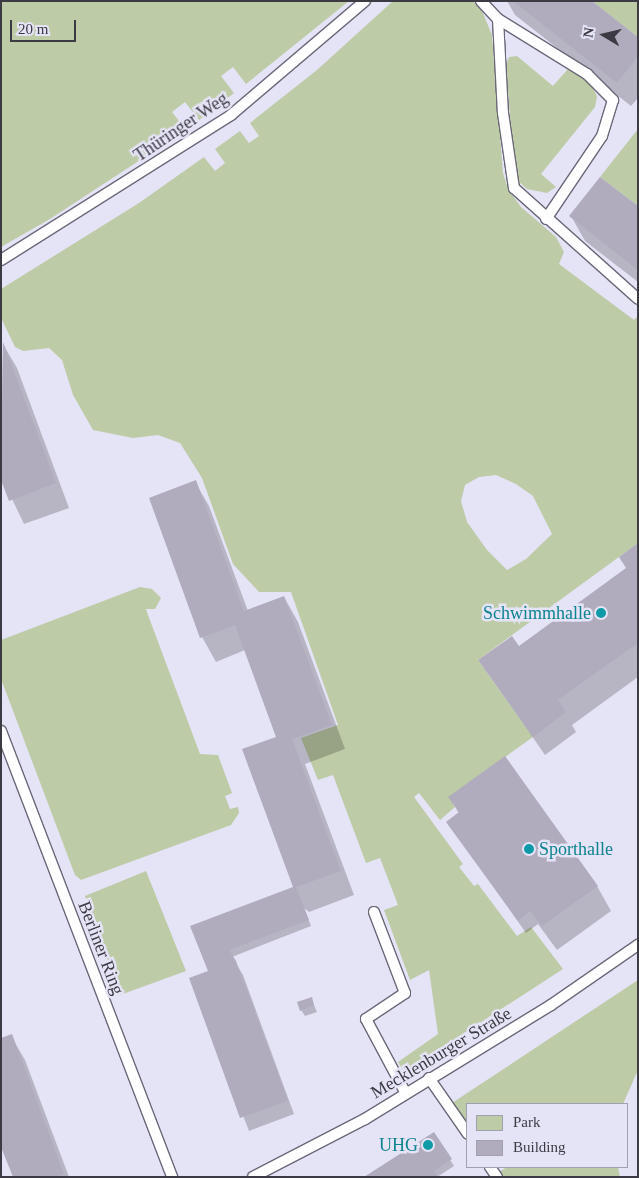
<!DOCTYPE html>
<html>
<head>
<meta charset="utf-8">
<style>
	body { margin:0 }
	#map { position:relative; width:639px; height:1178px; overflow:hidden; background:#e5e3f6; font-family:Georgia,serif }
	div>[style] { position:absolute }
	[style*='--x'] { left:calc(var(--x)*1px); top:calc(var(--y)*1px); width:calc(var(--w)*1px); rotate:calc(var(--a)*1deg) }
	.green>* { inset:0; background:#bdcca6 }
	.shadow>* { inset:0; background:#0003 }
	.building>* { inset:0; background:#b0acbe }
	.roads { filter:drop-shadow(1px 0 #6a6878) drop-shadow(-1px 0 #6a6878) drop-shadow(0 1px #6a6878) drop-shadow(0 -1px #6a6878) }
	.service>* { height:10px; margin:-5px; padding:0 5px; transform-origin:5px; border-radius:5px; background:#fff }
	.dots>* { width:14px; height:14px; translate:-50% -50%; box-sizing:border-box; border:2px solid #e5e3f6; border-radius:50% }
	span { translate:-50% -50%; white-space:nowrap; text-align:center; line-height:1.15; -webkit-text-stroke:5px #e5e3f6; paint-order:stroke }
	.street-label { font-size:18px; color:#3c3b43 }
	.culture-label { font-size:18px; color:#0d838f }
	.right { translate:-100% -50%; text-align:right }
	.left { translate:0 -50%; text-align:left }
	.frame { position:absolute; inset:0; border:2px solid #3c3b43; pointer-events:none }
	.legend { position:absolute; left:466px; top:1103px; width:162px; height:65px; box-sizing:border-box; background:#e5e3f6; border:1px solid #a1a0ae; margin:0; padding:6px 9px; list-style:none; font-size:15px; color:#3c3b43 }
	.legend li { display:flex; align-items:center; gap:10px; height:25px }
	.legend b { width:25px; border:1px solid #a1a0ae }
	.north { position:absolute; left:579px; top:10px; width:50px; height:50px; -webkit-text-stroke:4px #e5e3f6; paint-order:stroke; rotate:279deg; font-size:14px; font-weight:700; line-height:20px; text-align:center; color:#3c3b43 }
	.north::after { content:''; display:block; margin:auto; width:18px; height:22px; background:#3c3b43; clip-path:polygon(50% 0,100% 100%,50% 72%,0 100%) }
	.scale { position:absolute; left:10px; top:20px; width:66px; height:22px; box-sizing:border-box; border:2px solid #3c3b43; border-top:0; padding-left:6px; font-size:15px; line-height:18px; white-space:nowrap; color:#3c3b43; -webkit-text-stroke:4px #e5e3f6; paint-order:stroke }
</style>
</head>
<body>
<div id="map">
	<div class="green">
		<i style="clip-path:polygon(1px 1px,349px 1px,246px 84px,233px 67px,221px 76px,234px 93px,199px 120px,185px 102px,172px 112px,186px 130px,50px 219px,1px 247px)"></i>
		<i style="clip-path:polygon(evenodd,393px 1px,473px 1px,482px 11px,492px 35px,503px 173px,508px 189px,521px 207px,556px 237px,564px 252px,559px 264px,634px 320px,638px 316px,638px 543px,478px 660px,533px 737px,449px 797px,455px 807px,440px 820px,419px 793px,414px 797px,463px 864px,459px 867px,474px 886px,478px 884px,517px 936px,531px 927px,563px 969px,404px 1072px,398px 1062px,438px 1034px,429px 970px,410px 980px,384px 910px,398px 905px,380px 858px,366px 863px,333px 775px,318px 780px,301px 738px,338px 725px,291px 592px,259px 592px,233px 564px,202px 478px,180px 443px,158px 435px,133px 438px,93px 430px,73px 395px,62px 360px,49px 348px,23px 351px,15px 347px,1px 318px,1px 289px,139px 203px,204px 157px,215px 171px,225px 163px,215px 149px,240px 131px,249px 143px,259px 136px,250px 123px,317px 70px,393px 1px,496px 475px,516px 484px,533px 496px,552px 534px,526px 559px,507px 570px,487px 550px,467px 522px,461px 501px,465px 485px,479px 477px,496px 475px)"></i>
		<i style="clip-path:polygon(595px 1px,638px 1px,638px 37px,594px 3px)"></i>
		<i style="clip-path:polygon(517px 56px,553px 86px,567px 70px,573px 70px,590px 83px,597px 96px,595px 107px,541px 174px,556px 187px,547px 193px,527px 189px,517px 180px,514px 168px,506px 65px,509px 57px)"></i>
		<i style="clip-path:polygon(638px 129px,638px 206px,600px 177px)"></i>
		<i style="clip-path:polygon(140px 587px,152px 589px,161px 598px,155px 609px,146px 609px,148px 615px,200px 754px,218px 755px,232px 793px,225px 796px,230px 809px,238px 807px,239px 813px,231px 825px,81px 880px,75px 875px,1px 679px,1px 640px)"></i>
		<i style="clip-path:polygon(146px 871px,186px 971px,120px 995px,85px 896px)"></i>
		<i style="clip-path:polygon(638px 980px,638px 1070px,623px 1104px,468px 1104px,468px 1126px,452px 1103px)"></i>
		<i style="clip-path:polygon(507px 1167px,618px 1167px,620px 1177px,502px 1177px,499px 1172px)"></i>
	</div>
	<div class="shadow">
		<i style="clip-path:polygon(507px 1px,590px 1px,638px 38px,638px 98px,631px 106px,515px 15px)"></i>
		<i style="clip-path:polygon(638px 208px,638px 282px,585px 241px,571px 216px)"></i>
		<i style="clip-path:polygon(3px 344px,17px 368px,69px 508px,24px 524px,1px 476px)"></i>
		<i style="clip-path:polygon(195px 482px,209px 506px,248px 611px,284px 597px,298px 622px,345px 749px,305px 764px,354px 895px,309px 912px,304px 908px,311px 926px,232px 957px,243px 975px,294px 1114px,249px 1131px,190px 979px,209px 972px,192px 927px,294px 888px,278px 737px,245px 650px,216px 662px,202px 637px)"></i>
		<i style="clip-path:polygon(638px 545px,638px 677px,572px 725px,576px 732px,545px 755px,480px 661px,518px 648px,627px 569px)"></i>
		<i style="clip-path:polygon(450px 797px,597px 886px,611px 911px,557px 950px,538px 924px,526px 933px,448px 822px,459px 814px)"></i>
		<i style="clip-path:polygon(311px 998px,317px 1012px,305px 1016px,301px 1010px)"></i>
		<i style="clip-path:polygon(11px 1036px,25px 1060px,69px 1177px,14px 1177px)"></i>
		<i style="clip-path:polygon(434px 1134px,454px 1166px,437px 1177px,366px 1177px)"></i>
	</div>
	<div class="building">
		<i style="clip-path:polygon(513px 1px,592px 1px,638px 37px,638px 56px,617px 83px)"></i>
		<i style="clip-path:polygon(600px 177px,638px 206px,638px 270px,569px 216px)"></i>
		<i style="clip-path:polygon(3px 342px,56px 483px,9px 501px,1px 480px)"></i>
		<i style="clip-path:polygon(196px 480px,244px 611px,284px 596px,332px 725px,292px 739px,341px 871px,296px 887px,309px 920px,229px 950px,236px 961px,288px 1101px,240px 1118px,189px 978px,208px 971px,190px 926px,293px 887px,242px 749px,276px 737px,235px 625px,200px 638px,149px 498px)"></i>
		<i style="clip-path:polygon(638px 543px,638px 643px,558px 700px,566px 712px,533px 737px,478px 660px,512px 636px,519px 646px,626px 568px,619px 557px)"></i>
		<i style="clip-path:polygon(505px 756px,598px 886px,542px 926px,530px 911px,518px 921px,446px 822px,459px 812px,448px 797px)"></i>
		<i style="clip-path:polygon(312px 997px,314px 1005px,300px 1011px,297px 1002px)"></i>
		<i style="clip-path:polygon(12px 1034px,64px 1174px,55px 1177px,13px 1177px,1px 1147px,1px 1038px)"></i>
		<i style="clip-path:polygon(434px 1132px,452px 1159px,434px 1171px,438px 1177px,364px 1177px)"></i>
	</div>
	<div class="roads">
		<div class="service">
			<i style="--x:481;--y:1;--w:25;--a:47"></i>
			<i style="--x:498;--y:19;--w:94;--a:87"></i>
			<i style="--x:503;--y:113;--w:76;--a:81.7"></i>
			<i style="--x:514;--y:188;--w:166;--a:41.8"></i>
			<i style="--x:498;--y:19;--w:105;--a:31.7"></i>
			<i style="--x:587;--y:74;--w:37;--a:45"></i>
			<i style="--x:613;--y:100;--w:38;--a:107"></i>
			<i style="--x:602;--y:136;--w:100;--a:124"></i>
			<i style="--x:1;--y:260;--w:272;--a:-32.2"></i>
			<i style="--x:231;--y:115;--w:176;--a:-40.4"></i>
			<i style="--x:1;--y:731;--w:478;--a:69"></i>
			<i style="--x:374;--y:912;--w:87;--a:69.1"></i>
			<i style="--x:405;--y:993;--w:47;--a:146.3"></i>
			<i style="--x:366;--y:1019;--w:83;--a:61.9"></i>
			<i style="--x:429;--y:1078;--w:68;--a:55.1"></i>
			<i style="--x:490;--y:1167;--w:12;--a:55"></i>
			<i style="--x:253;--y:1177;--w:126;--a:-27.4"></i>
			<i style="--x:365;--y:1119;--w:218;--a:-31.5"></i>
			<i style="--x:551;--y:1005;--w:106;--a:-34.6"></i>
		</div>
	</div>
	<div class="dots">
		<i style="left:601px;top:613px;background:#0f9aa8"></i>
		<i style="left:529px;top:849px;background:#0f9aa8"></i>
		<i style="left:428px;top:1145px;background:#0f9aa8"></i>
	</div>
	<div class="street-label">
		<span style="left:181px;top:127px;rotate:-34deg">Thüringer Weg</span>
		<span style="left:101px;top:948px;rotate:69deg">Berliner Ring</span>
		<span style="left:441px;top:1053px;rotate:-31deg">Mecklenburger Straße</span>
	</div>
	<div class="culture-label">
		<span class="right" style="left:591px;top:613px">Schwimmhalle</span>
		<span class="left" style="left:539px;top:849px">Sporthalle</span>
		<span class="right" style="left:418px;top:1145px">UHG</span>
	</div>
	<div class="frame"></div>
	<ul class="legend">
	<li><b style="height:14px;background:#bdcca6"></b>Park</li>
	<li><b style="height:14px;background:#b0acbe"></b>Building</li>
	</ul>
	<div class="north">N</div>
	<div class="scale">20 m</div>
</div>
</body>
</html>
